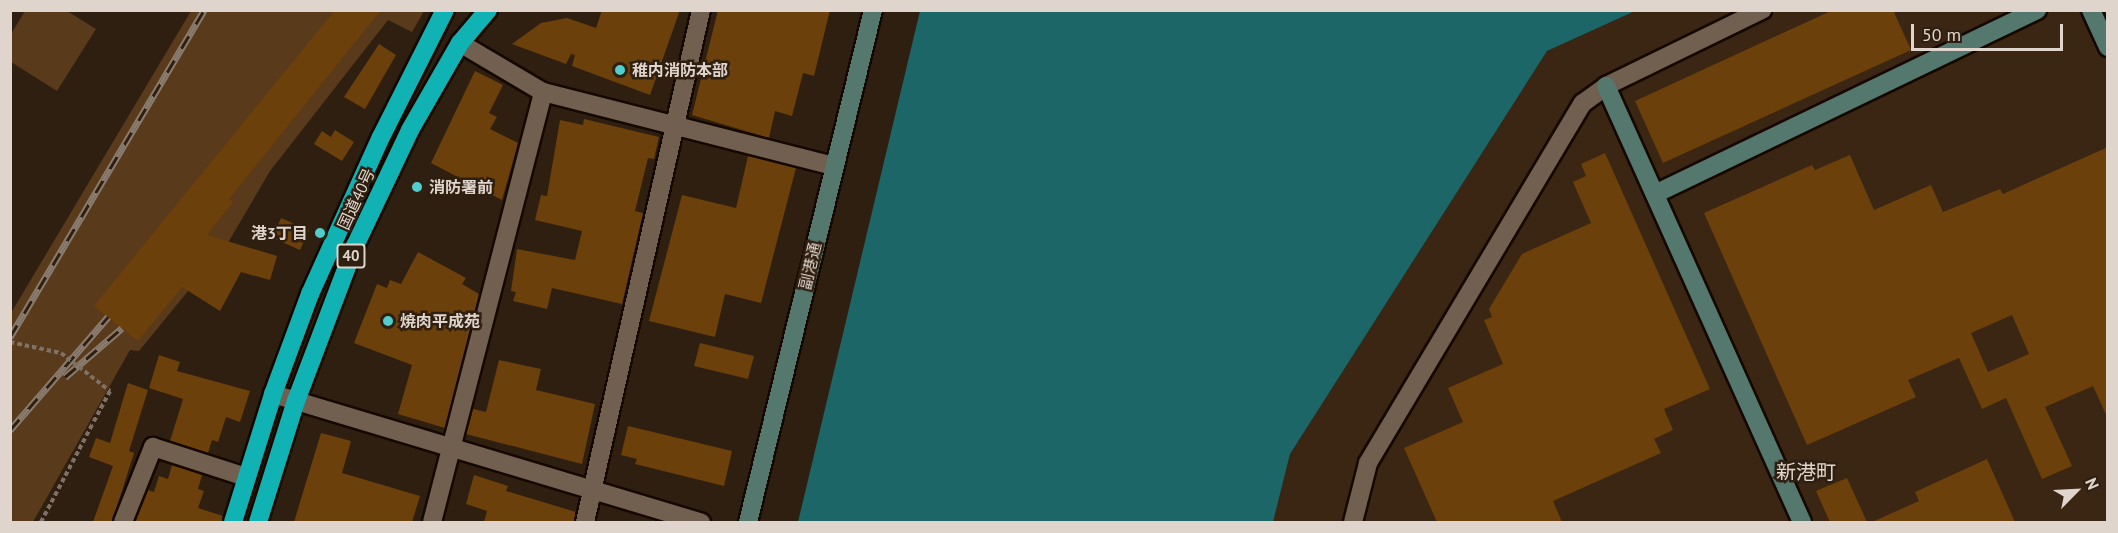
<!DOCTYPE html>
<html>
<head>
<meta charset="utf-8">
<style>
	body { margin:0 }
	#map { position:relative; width:2118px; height:533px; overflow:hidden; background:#2e1f11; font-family:"PT Sans","Noto Sans JP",sans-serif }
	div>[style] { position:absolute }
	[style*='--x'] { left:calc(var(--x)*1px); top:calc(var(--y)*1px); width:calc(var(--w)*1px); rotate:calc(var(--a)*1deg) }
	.built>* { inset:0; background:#3a2613 }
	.green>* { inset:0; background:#593a1b }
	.water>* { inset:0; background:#1c6667 }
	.building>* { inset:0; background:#6c400a }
	.path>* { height:4px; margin-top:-2px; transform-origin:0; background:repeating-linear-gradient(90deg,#7f7166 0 4.5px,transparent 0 7.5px) }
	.roads { filter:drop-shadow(2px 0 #150800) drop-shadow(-2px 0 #150800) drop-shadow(0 2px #150800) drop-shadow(0 -2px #150800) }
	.street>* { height:18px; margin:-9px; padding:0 9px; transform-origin:9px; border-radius:9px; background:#715f50 }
	.secondary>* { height:18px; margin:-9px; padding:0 9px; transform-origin:9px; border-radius:9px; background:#54786e }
	.highway>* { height:18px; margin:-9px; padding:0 9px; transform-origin:9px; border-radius:9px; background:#11b2b3 }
	.rail>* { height:7px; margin-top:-3.5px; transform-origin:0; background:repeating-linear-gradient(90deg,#2e1f11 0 14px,#887b6f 0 28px); box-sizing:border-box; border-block:2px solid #887b6f }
	.path-bridge>* { height:4px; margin-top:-2px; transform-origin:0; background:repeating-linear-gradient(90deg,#7f7166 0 4.5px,transparent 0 7.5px) }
	.dots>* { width:16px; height:16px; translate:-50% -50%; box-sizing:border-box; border:3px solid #2e1f11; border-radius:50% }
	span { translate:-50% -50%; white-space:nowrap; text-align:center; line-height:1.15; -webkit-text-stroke:5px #2e1f11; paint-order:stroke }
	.shield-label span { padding:2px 4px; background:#2e1f11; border:2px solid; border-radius:4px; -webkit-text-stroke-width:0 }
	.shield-label { font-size:15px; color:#e0d5cc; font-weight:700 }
	.poi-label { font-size:16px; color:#e0d5cc; font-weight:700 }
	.left { translate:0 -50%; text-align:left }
	.right { translate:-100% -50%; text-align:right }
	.street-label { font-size:16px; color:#e0d5cc }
	.quarter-label { font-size:20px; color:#e0d5cc }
	.frame { position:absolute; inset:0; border:12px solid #e0d5cc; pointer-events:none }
	.north { position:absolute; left:2046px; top:461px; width:60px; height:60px; -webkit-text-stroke:4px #2e1f11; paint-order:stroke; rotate:66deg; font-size:16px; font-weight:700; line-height:24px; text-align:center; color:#e0d5cc }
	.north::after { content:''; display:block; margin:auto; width:21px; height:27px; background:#e0d5cc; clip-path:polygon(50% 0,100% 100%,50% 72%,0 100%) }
	.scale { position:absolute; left:1911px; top:24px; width:152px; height:27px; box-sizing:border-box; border:3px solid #e0d5cc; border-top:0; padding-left:8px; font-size:18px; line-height:21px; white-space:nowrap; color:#e0d5cc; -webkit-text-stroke:4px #2e1f11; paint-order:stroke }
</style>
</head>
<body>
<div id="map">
	<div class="built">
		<i style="clip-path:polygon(1635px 11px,2107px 11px,2107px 522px,1273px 522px,1290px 454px,1547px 51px)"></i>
	</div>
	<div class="green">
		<i style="clip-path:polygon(25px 11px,67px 11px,96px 29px,57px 91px,11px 62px,11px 34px)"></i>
		<i style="clip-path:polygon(191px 11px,424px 11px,412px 32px,388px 20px,270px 171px,229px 241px,139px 351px,130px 350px,33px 522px,11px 522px,11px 313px)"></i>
	</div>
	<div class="water">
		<i style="clip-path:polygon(920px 11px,920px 10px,1635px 11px,1547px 51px,1290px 454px,1273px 522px,798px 522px)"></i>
	</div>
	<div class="building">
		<i style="clip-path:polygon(335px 10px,381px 10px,229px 199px,233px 202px,207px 235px,277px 256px,270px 280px,241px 272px,220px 311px,182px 287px,138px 341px,94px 306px)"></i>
		<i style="clip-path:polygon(602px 10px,680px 10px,650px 95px,572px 66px,575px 55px,571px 54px,566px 64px,512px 44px,541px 23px,567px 18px,596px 28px)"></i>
		<i style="clip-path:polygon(718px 10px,830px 10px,814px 76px,803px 73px,792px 116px,775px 111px,769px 138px,692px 115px)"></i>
		<i style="clip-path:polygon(1833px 10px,1893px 10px,1911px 50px,1663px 163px,1635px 101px)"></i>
		<i style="clip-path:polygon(379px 44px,396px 55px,365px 109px,344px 97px)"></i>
		<i style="clip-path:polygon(475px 71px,503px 85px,489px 113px,497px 117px,490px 129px,518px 143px,502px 200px,431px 163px)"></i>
		<i style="clip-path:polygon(584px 119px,659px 137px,654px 159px,648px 158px,635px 211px,643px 213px,622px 304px,552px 288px,547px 309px,513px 301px,516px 292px,511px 291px,517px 249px,575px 260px,582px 231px,535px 220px,541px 195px,547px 196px,560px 120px,583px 125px)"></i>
		<i style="clip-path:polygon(335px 130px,354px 142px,342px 161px,314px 144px,322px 131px,331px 137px)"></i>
		<i style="clip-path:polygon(evenodd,2108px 147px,2108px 419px,2093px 386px,2045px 407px,2072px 466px,2042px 479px,2006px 398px,1982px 409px,1959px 358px,1908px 380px,1916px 397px,1807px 445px,1704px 213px,1812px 165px,1815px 170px,1850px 155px,1874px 210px,1931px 185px,1943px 212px,2000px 189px,2003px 194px,2108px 147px,2012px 315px,2029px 354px,1988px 372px,1971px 333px,2012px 315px)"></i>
		<i style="clip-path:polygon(1605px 153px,1710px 389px,1664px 409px,1673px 430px,1654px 439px,1661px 453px,1553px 501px,1562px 522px,1437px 522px,1404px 448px,1463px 422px,1448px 388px,1503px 364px,1484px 320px,1492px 317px,1489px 309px,1522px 254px,1591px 223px,1573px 182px,1586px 176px,1581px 164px)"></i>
		<i style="clip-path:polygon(748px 156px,796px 168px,761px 303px,725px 294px,715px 337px,649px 321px,682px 195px,736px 208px)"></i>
		<i style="clip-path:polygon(281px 218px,309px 230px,300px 250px,273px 238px)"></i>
		<i style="clip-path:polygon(418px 252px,466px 278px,462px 284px,479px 294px,445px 428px,398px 414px,412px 365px,354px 343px,377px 284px,387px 288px,390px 280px,401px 284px)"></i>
		<i style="clip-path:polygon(700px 343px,754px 356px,748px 379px,694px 366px)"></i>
		<i style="clip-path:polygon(159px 355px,180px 362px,177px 371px,250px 391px,240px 422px,226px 417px,218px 442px,212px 440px,208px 453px,170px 441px,183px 399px,149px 388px)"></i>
		<i style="clip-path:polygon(499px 360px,541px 369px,536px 390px,595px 404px,582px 464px,466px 434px,473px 409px,486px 412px)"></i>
		<i style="clip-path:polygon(128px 383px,148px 390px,129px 451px,134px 453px,112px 522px,93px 522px,113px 466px,89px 457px,96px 438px,110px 443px)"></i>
		<i style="clip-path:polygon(628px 426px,732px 451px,724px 486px,635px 464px,637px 459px,621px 455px)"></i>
		<i style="clip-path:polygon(321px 433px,351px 441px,342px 473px,420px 496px,412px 522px,294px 522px)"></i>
		<i style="clip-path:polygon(1987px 459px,2015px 522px,1872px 522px,1919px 501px,1915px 492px)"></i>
		<i style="clip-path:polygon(172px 465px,202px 475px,198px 489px,204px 491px,198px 508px,223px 516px,222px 522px,135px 522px,148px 490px,154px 492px,159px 476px,168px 479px)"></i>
		<i style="clip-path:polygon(474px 475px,508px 486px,506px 491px,576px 512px,574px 522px,484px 522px,487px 511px,466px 504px)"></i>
		<i style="clip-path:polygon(1847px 478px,1867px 522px,1830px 522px,1816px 491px)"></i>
	</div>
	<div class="path">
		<i style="--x:41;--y:522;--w:110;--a:-62.3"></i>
	</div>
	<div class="roads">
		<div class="street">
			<i style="--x:460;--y:43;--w:96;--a:30.6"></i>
			<i style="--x:543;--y:92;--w:300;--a:14.3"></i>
			<i style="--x:273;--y:394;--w:447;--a:16.7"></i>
			<i style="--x:123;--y:522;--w:81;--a:-68.2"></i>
			<i style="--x:153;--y:447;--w:98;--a:17.9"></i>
			<i style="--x:432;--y:522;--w:444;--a:-75.5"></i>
			<i style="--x:585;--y:522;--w:525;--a:-77.23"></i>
			<i style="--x:1353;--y:522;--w:61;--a:-75.7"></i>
			<i style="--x:1368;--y:463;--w:419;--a:-59.2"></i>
			<i style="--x:1583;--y:103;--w:29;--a:-36"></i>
			<i style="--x:1606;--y:86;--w:174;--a:-26"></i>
		</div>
		<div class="secondary">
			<i style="--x:2091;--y:10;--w:41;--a:65.3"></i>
			<i style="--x:1606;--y:86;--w:478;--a:65.8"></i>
			<i style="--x:1655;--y:194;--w:424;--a:-25.7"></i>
			<i style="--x:748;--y:522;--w:527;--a:-76.28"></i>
		</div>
		<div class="highway">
			<i style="--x:233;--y:522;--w:134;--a:-72.6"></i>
			<i style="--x:273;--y:394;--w:107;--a:-69.7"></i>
			<i style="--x:310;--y:294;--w:172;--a:-65.7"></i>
			<i style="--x:381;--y:137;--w:142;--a:-63.3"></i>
			<i style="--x:258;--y:522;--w:127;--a:-72.6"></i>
			<i style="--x:296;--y:401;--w:166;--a:-69.2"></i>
			<i style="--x:355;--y:246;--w:128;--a:-64.6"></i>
			<i style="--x:410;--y:130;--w:100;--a:-60.1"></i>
			<i style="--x:460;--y:43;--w:43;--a:-49.7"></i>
		</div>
	</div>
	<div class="rail">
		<i style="--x:10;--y:337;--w:380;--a:-59.3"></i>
		<i style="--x:65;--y:377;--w:75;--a:-40.7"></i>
		<i style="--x:10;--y:430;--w:150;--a:-49.1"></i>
	</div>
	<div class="path-bridge">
		<i style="--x:10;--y:342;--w:52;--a:12.2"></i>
		<i style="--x:61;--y:353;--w:62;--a:37.8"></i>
		<i style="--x:110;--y:391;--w:38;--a:118"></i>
	</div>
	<div class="dots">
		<i style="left:620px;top:70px;background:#52cdcd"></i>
		<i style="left:417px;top:187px;background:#52cdcd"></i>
		<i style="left:320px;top:233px;background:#52cdcd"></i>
		<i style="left:388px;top:321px;background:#52cdcd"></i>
	</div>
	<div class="shield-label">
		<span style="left:351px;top:256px">40</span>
	</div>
	<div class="poi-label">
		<span class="left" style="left:632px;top:70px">稚内消防本部</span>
		<span class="left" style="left:429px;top:187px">消防署前</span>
		<span class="right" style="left:308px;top:233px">港3丁目</span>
		<span class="left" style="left:400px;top:321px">焼肉平成苑</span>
	</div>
	<div class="street-label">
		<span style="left:356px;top:199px;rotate:-65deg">国道40号</span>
		<span style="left:810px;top:266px;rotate:-77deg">副港通</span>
	</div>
	<div class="quarter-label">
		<span style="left:1806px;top:472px">新港町</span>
	</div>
	<div class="frame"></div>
	<div class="north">N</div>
	<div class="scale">50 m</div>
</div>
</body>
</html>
